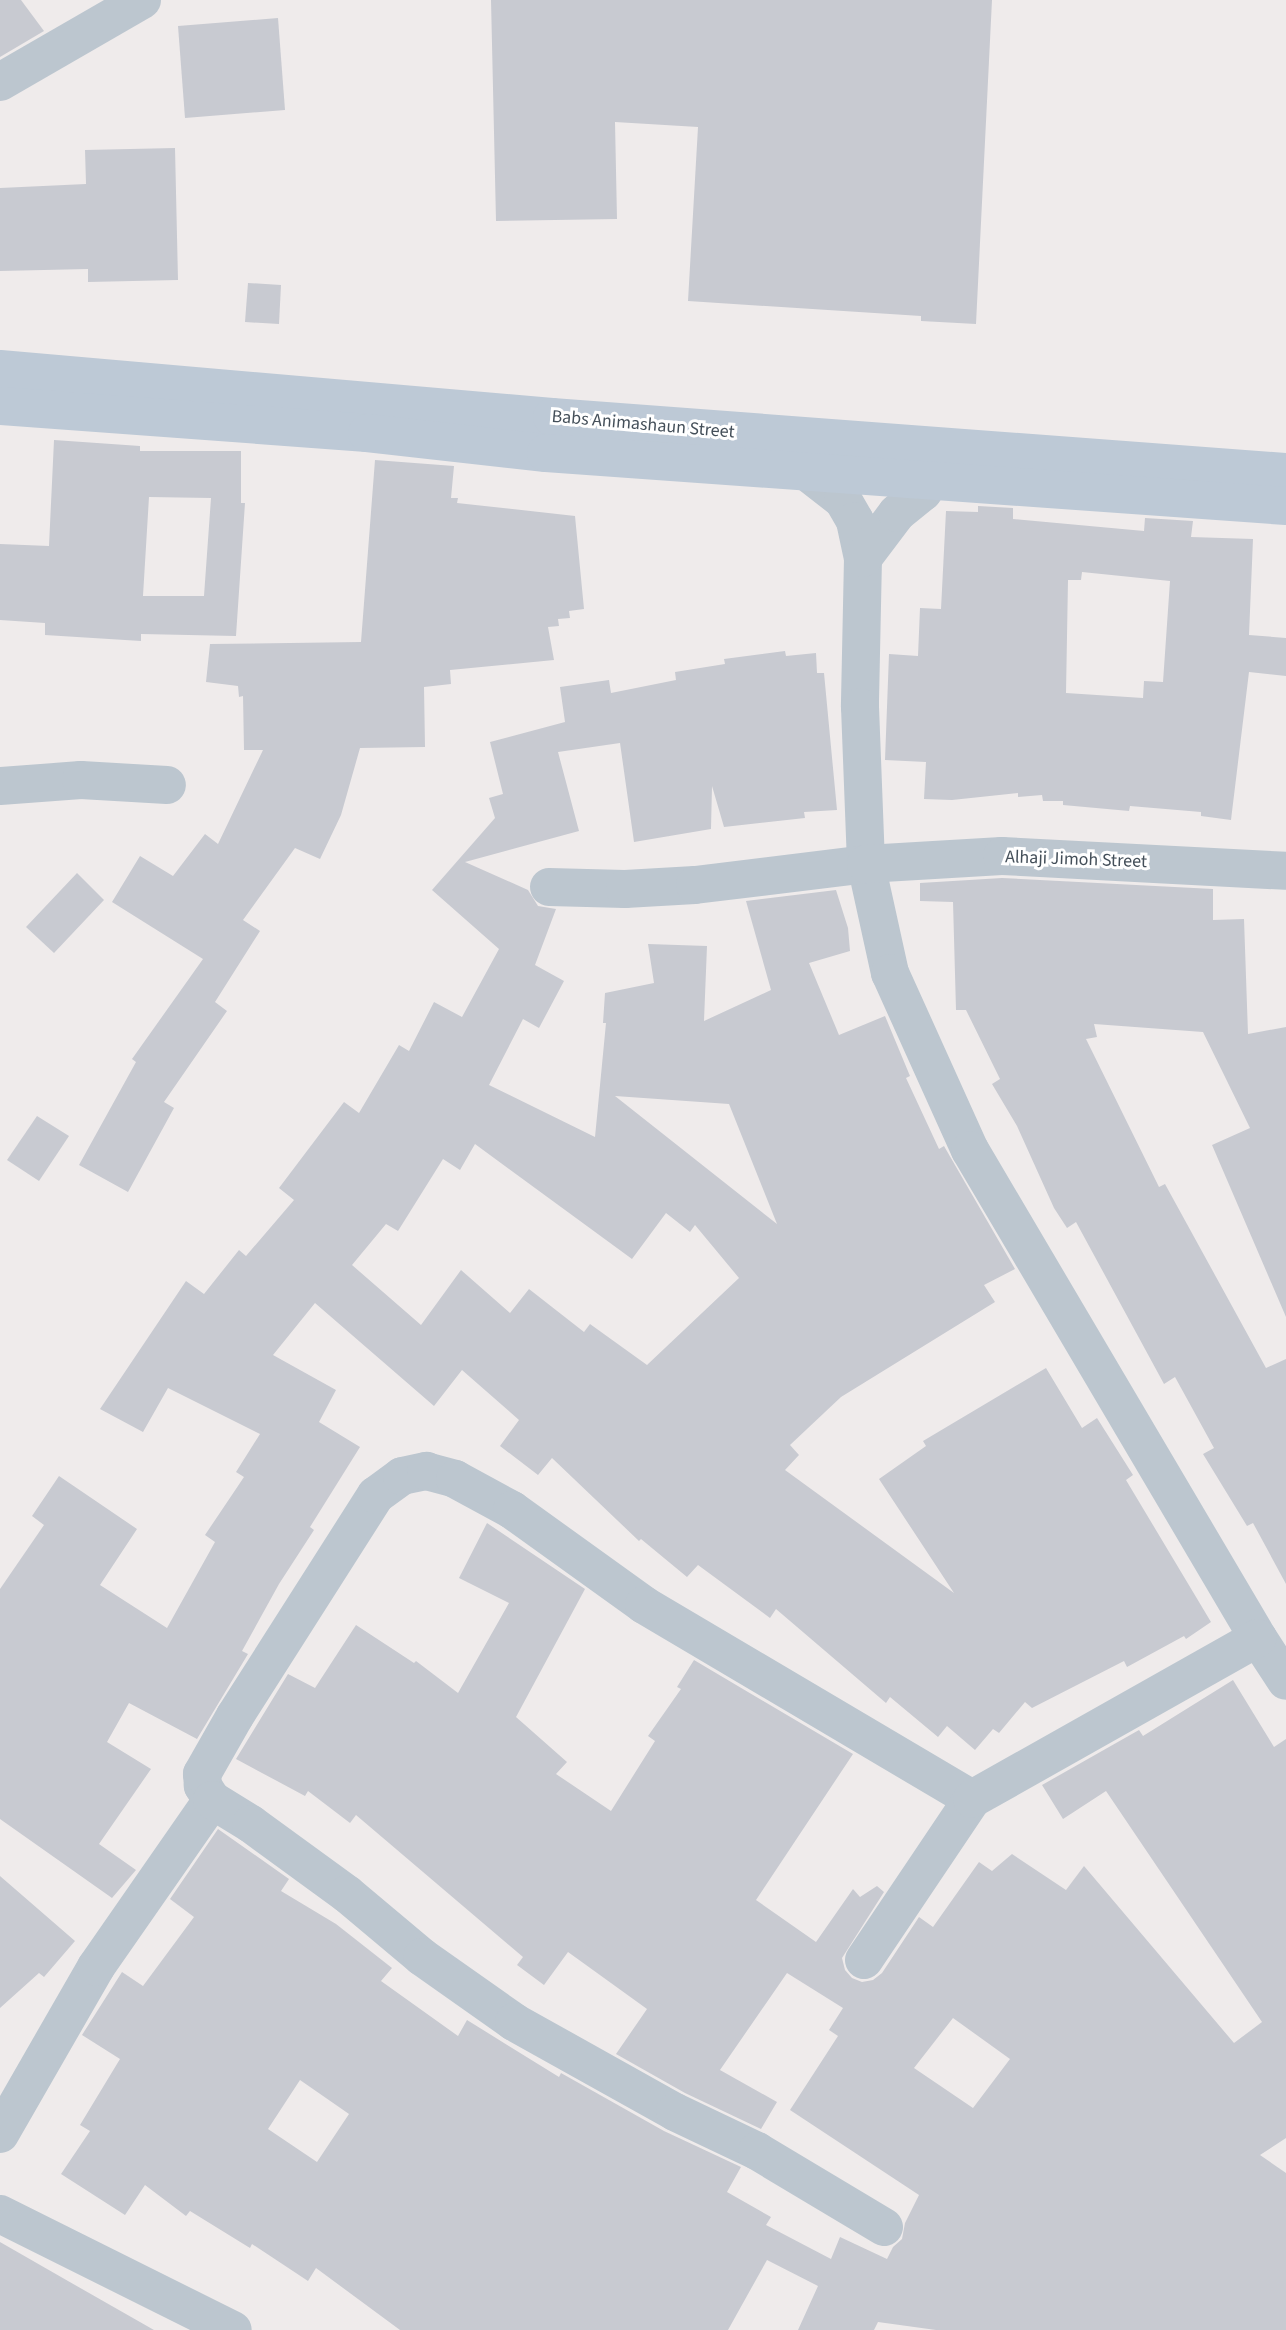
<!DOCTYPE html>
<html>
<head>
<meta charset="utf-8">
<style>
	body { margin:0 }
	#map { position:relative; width:1286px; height:2330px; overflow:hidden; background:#efebeb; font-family:"Source Sans 3",sans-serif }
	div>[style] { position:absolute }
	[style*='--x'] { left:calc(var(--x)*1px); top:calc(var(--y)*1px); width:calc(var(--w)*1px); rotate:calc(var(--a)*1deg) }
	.building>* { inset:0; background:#c8cad1 }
	.minor>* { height:38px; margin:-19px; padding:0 19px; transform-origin:19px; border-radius:19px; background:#bcc6cf }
	.secondary>* { height:38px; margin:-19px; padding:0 19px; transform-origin:19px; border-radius:19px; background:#bdc9d6 }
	span { translate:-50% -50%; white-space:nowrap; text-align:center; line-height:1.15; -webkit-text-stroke:6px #fff; paint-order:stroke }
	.street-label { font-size:18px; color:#444f59 }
</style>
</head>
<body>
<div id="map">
	<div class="building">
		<i style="clip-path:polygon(0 0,21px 0,44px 31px,0 57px)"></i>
		<i style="clip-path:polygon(491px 0,992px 0,976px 324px,921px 321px,921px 316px,688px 301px,698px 127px,615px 122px,617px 219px,496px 221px)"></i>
		<i style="clip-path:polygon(278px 18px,285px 110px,185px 118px,178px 26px)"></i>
		<i style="clip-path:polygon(175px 148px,178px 280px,88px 282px,88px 269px,0 271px,0 188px,86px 184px,85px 150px)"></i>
		<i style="clip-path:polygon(248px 283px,281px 285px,279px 324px,245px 322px)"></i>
		<i style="clip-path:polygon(evenodd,54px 440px,140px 446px,140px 451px,241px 451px,241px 503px,245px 503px,236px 636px,141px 634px,141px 641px,45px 635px,45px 623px,0 620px,0 544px,49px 546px,54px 440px,149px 497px,211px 498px,204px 596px,143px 596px,149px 497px)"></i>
		<i style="clip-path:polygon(375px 460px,454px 466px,451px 498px,458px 498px,457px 503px,575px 516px,584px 609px,569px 611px,570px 618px,558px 619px,559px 626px,548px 627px,554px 660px,450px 670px,451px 684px,424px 687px,425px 747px,360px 748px,341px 815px,320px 859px,295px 848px,243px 920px,260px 931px,215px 1002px,227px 1011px,164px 1102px,174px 1108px,128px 1192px,79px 1165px,136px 1062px,132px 1059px,203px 959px,112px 902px,140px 856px,173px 876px,205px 834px,218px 844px,263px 750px,244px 750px,243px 696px,239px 697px,238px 686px,206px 682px,210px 644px,361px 642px)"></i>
		<i style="clip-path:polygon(evenodd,978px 506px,1013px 508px,1013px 519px,1144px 531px,1145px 518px,1193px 521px,1191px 537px,1253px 539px,1249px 635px,1286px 638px,1286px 676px,1249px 672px,1231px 820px,1201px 816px,1201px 812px,1130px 806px,1129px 811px,1063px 805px,1063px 801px,1043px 801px,1042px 795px,1018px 797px,1018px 793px,952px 800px,924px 799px,926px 762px,885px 760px,889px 654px,918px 656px,920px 608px,941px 609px,946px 511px,978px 512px,978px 506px,1082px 572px,1170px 581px,1163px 682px,1144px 681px,1143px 698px,1066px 693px,1068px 580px,1081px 580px,1082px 572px)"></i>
		<i style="clip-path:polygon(evenodd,785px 651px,786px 656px,816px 653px,817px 673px,824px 673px,837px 810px,804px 812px,805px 818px,724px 827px,712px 786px,711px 829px,634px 842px,620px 743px,558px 752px,579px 831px,465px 862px,528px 890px,538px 906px,556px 909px,535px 965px,564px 981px,539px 1028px,523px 1019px,489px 1085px,595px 1137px,606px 1023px,603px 1023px,605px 993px,654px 983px,648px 944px,707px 946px,704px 1021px,771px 990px,746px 901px,836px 890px,848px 928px,850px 951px,809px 963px,839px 1035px,885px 1016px,910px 1076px,906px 1078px,939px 1149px,944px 1146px,1015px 1269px,984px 1285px,995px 1302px,841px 1397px,790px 1445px,799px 1455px,785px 1470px,954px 1593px,879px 1479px,926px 1446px,923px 1441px,1046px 1368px,1082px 1428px,1097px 1418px,1133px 1475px,1126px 1480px,1211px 1622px,1186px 1639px,1184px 1636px,1127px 1667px,1124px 1661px,1032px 1708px,1025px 1702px,999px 1733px,993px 1729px,975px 1750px,947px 1726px,938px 1737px,890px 1697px,886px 1703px,776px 1609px,770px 1618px,698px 1565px,687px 1577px,641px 1539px,639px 1541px,552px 1458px,538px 1475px,500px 1446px,519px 1420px,462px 1370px,434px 1406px,315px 1303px,273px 1355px,336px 1390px,319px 1422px,360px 1447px,310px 1527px,314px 1530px,279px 1584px,242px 1651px,248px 1654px,197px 1739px,129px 1703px,107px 1742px,151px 1769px,99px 1844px,136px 1870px,112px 1898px,0 1819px,0 1589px,44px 1525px,32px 1516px,59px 1476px,137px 1529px,100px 1585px,167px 1628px,215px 1542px,205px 1535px,244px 1477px,236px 1472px,260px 1434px,168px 1388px,143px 1432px,100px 1409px,186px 1281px,204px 1294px,239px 1250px,246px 1256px,294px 1200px,279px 1188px,344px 1102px,359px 1113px,399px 1045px,409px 1051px,434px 1002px,462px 1017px,499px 949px,432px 890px,495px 818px,489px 798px,503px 794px,490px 742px,565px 722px,560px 687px,609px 680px,611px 693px,676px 680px,675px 672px,725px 664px,724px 659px,785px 651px,615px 1096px,729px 1104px,777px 1224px,615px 1096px,785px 651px,475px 1144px,632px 1259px,666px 1213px,690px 1232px,695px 1225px,739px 1278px,647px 1365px,590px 1324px,584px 1332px,529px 1289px,510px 1313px,461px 1270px,421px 1325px,352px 1265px,386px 1224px,398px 1231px,443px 1159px,460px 1170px,475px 1144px)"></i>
		<i style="clip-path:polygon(77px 873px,104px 900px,54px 953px,26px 927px)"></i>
		<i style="clip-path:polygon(1002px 878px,1213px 889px,1213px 920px,1244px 919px,1248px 1034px,1286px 1027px,1286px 1317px,1212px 1145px,1250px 1128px,1203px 1032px,1094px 1024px,1097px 1037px,1086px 1039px,1159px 1187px,1165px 1184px,1266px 1368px,1286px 1359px,1286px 1584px,1253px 1523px,1247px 1526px,1203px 1454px,1214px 1448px,1175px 1377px,1164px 1384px,1076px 1222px,1067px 1228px,1054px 1208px,1017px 1126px,992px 1084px,1000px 1079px,966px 1010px,956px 1010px,953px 902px,920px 901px,920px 883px)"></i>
		<i style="clip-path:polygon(37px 1116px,69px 1136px,39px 1181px,7px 1160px)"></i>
		<i style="clip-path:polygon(evenodd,487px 1523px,585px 1589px,516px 1717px,567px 1762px,556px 1774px,611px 1811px,655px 1741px,648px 1736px,681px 1689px,677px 1687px,694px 1660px,853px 1754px,756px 1900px,816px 1942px,853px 1889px,860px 1897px,877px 1886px,884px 1892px,842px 1958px,845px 1970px,852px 1978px,862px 1982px,873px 1980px,882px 1973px,919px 1917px,933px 1927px,979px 1862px,992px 1871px,1012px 1854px,1066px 1890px,1084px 1866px,1234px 2043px,1262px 2022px,1106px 1791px,1063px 1819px,1042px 1785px,1139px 1730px,1143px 1736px,1233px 1680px,1274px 1747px,1286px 1739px,1286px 2138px,1260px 2155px,1286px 2173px,1286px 2330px,936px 2330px,878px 2322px,874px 2330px,798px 2330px,818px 2286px,767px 2260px,728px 2330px,400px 2330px,316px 2268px,308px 2281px,252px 2244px,250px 2248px,190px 2211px,186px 2216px,145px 2185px,125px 2215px,61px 2174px,90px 2131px,80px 2125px,120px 2059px,82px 2035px,122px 1972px,143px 1986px,194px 1917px,170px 1899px,218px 1829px,289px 1879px,281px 1891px,336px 1924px,392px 1968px,381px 1981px,458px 2036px,467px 2020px,559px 2077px,561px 2073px,664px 2131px,741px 2167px,727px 2192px,771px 2217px,766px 2225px,831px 2259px,840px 2237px,887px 2259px,893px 2247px,902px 2239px,905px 2223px,919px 2195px,790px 2110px,838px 2036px,829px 2030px,843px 2008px,787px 1973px,720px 2070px,777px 2102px,761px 2129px,685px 2093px,616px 2054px,647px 2009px,568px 1952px,544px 1985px,517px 1965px,523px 1957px,356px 1815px,350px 1823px,308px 1791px,305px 1796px,236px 1759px,288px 1674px,315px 1688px,356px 1625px,414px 1663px,416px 1661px,458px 1693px,509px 1603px,459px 1578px,487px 1523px,953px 2018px,1010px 2059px,973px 2108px,914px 2068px,953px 2018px,487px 1523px,300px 2080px,349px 2114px,317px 2162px,268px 2129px,300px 2080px)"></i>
		<i style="clip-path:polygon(0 1876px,75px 1941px,44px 1977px,39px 1973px,0 2008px)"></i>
		<i style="clip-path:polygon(0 2242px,68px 2281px,154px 2330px,0 2330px)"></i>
	</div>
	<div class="minor">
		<i style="--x:0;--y:82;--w:164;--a:-30"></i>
		<i style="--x:807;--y:472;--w:46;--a:37.9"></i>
		<i style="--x:843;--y:500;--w:24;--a:60"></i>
		<i style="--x:855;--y:521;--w:38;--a:78"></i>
		<i style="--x:863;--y:558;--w:149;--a:91.2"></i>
		<i style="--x:860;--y:707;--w:157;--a:87.8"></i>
		<i style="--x:866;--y:864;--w:112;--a:77.6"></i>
		<i style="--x:890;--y:973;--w:194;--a:65.7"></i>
		<i style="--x:970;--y:1150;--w:567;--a:59.45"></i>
		<i style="--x:1258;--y:1638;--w:51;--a:56.9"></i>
		<i style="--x:863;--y:558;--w:56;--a:-52.9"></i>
		<i style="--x:897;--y:513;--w:33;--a:-39"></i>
		<i style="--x:923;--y:492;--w:16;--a:-55"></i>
		<i style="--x:0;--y:786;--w:81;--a:-4.2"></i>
		<i style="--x:81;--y:780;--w:86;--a:3.3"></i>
		<i style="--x:549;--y:887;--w:76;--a:1.5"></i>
		<i style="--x:625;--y:889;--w:70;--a:-3.3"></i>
		<i style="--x:695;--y:885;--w:172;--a:-7"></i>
		<i style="--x:866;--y:864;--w:136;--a:-3.4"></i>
		<i style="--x:1002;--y:856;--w:284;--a:3"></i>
		<i style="--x:212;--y:1800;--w:17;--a:-123"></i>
		<i style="--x:203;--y:1786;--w:12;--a:-95"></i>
		<i style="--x:202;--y:1774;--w:67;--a:-60.4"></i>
		<i style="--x:235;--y:1716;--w:262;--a:-57.5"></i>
		<i style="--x:376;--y:1495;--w:32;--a:-36"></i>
		<i style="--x:402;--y:1476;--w:25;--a:-12"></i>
		<i style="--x:426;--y:1471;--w:30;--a:15"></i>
		<i style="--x:455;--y:1479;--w:65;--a:28.5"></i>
		<i style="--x:512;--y:1510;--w:163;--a:35.7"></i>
		<i style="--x:644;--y:1605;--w:381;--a:30.6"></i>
		<i style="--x:864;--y:1960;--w:194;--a:-56.1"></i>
		<i style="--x:972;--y:1799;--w:328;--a:-29.4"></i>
		<i style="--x:0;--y:2134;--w:193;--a:-60.1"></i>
		<i style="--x:96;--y:1967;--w:203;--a:-55.2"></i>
		<i style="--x:212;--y:1800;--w:46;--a:31.6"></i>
		<i style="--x:251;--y:1824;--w:119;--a:36.1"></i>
		<i style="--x:347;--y:1894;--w:98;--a:40"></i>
		<i style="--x:422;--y:1957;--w:113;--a:35.2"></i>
		<i style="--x:514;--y:2022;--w:184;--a:29.2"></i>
		<i style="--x:675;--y:2112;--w:91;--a:25.4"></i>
		<i style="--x:757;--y:2151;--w:148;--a:30.9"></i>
		<i style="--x:0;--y:2214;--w:260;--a:26.5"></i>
	</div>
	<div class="secondary">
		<i style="--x:0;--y:369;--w:554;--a:4.97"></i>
		<i style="--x:552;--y:417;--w:736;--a:4.29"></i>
		<i style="--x:0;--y:406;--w:368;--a:4.2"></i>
		<i style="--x:367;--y:433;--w:180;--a:6.4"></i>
		<i style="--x:546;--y:453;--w:742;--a:4.1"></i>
	</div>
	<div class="street-label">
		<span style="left:643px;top:425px;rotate:5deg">Babs Animashaun Street</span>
		<span style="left:1076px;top:860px;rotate:2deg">Alhaji Jimoh Street</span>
	</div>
</div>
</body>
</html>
